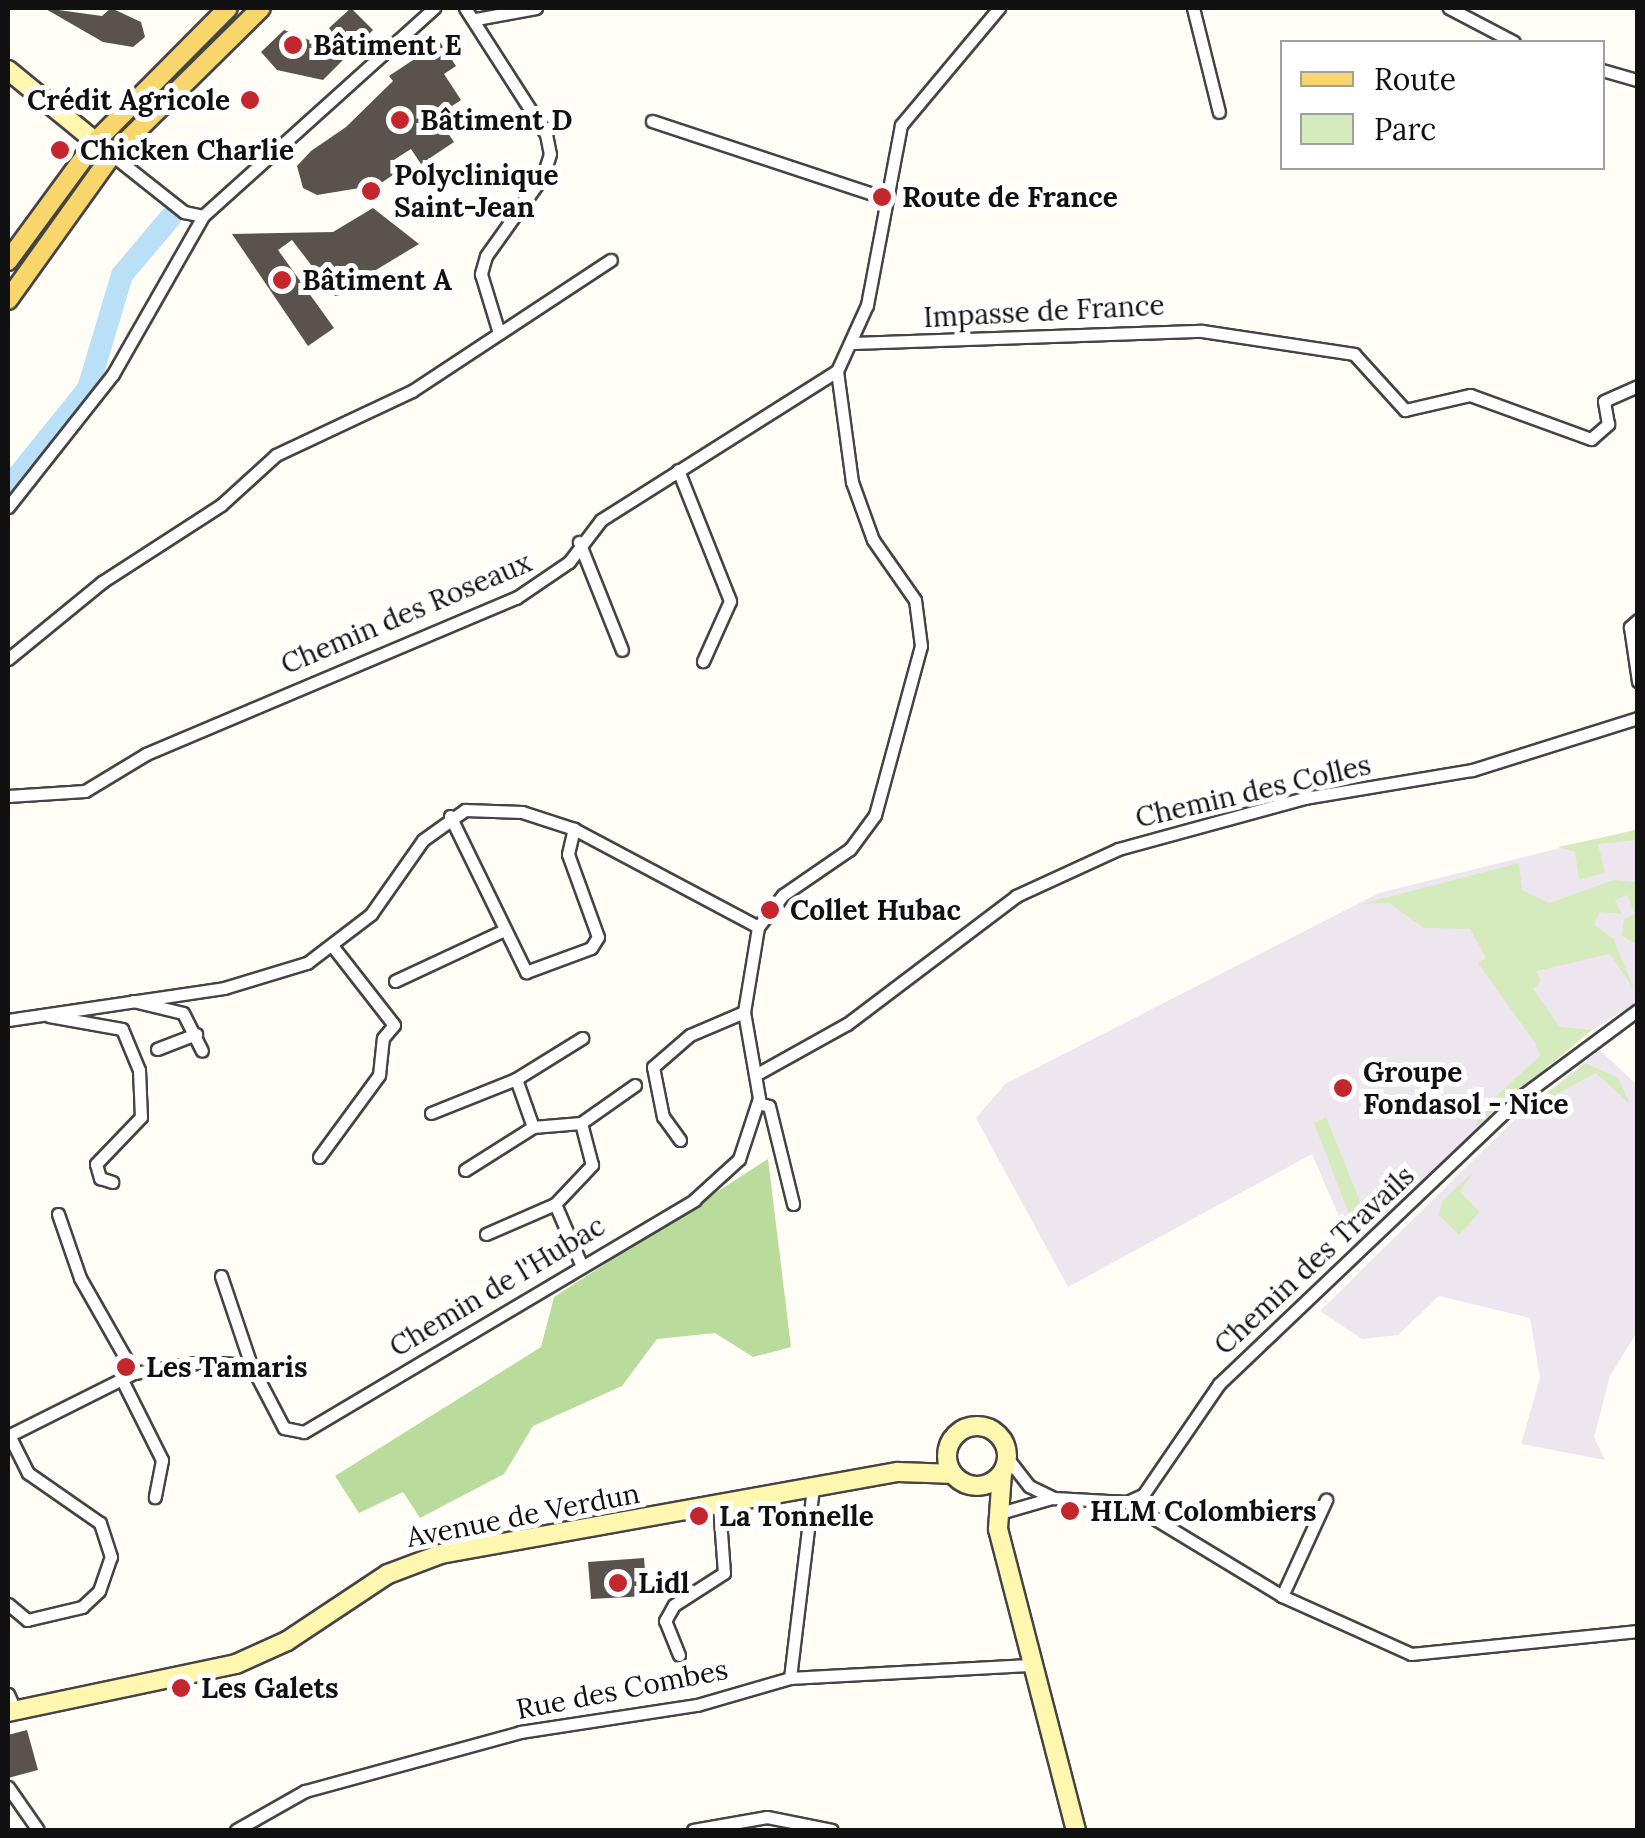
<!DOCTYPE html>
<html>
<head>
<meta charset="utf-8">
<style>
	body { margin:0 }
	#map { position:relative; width:1645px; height:1838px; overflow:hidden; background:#fffdf5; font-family:Lora,serif }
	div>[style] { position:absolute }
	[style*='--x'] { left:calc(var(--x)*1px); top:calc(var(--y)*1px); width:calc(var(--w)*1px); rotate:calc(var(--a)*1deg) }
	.industrial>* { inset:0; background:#eee6ef }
	.green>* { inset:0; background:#d5ebbd }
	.forest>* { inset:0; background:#b9dc9c }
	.river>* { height:22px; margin:-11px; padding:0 11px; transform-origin:11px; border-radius:11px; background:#b9e0f7 }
	.building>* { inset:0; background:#5a524d }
	.roads { filter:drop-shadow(2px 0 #444) drop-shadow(-2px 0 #444) drop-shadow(0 2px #444) drop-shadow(0 -2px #444) }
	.minor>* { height:11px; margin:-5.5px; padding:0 5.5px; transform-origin:5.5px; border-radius:5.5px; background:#fff }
	.secondary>* { height:18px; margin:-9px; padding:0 9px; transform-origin:9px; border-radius:9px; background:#fff6b0 }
	.secondary>.ring { margin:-9px; padding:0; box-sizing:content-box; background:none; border:18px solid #fff6b0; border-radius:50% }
	.primary>* { height:18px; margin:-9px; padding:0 9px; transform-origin:9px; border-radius:9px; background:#f9d66b }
	.dots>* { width:28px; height:28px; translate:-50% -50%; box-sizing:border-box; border:5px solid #fff; border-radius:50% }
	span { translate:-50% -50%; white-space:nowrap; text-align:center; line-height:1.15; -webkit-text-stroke:10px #fff; paint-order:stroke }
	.poi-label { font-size:28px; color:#111; font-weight:700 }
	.left { translate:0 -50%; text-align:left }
	.right { translate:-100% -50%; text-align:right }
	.street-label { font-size:28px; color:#111 }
	.frame { position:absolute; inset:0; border:10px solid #111; pointer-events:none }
	.legend { position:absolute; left:1280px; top:40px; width:325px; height:130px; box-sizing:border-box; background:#fff; border:2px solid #a0a0a0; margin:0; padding:12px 18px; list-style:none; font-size:30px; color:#111 }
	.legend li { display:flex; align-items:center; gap:20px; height:50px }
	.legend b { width:50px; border:2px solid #a0a0a0 }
</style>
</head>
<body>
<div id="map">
	<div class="industrial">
		<i style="clip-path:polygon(1637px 829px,1637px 1002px,1562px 1049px,1355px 1254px,1312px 1154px,1068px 1287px,976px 1118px,1005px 1084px,1379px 893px)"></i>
		<i style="clip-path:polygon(1600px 1050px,1637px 1085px,1637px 1332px,1610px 1376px,1594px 1437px,1605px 1460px,1521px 1444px,1540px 1378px,1530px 1318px,1439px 1296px,1398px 1335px,1362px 1339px,1320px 1311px,1524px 1110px)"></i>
	</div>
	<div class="green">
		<i style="clip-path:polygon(1637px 830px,1637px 840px,1598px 844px,1605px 873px,1579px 880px,1575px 852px,1558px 847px)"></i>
		<i style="clip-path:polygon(1519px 863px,1522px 890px,1549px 903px,1614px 880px,1635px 882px,1638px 933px,1634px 943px,1622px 936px,1624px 919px,1635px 914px,1627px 895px,1615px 900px,1622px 914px,1600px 912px,1594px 925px,1613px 938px,1634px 989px,1610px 954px,1536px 971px,1541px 981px,1533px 989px,1560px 1027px,1592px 1030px,1475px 1127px,1482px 1109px,1540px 1056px,1535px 1043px,1478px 963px,1486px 958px,1470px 929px,1424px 928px,1389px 903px,1361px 904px)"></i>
		<i style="clip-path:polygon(1586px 1063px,1618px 1078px,1630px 1104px,1596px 1073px,1525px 1111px)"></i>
		<i style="clip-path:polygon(1326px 1117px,1363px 1209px,1350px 1217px,1314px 1123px)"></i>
		<i style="clip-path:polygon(1473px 1172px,1460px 1192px,1480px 1212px,1419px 1280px,1459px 1235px,1439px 1215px,1442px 1201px)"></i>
	</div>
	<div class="forest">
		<i style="clip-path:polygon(768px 1159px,791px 1347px,753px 1357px,715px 1333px,657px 1339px,622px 1386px,533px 1426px,504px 1474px,420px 1518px,403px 1492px,359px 1513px,335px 1476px,541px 1347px,554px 1297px)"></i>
	</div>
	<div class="river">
		<i style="--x:8;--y:488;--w:127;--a:-51.1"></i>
		<i style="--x:88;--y:389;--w:119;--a:-73.4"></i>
		<i style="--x:122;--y:275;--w:75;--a:-49.9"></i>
	</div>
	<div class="building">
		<i style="clip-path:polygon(44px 8px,102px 16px,111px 8px,141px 22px,145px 37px,133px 47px,103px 42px)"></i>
		<i style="clip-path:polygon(351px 8px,373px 30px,323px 80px,277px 70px,261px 52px,284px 30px,324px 46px,335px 36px,329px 28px)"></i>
		<i style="clip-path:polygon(440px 42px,456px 66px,444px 74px,461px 100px,452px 106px,458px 116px,443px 126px,454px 142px,421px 164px,411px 149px,392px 161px,399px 171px,378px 185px,317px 195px,303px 188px,297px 166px,311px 151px,346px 127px,393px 81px,389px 76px)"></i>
		<i style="clip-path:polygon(373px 208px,419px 244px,361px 279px,367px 289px,335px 296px,292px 240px,278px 250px,334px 328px,308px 346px,232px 234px,333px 232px)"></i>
		<i style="clip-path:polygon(644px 1558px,647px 1596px,591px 1599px,588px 1562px)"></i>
		<i style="clip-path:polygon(27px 1730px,38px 1770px,8px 1778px,8px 1735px)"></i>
	</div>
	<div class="roads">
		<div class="minor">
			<i style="--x:465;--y:8;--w:150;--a:57.3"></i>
			<i style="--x:546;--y:134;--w:20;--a:79"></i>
			<i style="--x:550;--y:154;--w:23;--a:108"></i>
			<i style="--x:543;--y:176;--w:98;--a:125.5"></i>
			<i style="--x:486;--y:256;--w:19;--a:106"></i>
			<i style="--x:481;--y:274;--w:62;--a:73"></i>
			<i style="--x:1193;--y:8;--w:107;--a:76"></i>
			<i style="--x:1449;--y:8;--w:73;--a:27.6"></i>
			<i style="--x:476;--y:19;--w:61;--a:-10.4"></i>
			<i style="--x:1602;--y:70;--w:37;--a:16"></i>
			<i style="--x:652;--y:121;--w:242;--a:18.3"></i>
			<i style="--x:112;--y:155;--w:92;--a:38.4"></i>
			<i style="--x:184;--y:212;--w:19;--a:12"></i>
			<i style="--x:853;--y:343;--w:349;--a:-2"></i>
			<i style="--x:1202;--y:331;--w:154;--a:8.6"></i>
			<i style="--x:1354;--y:354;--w:76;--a:47.7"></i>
			<i style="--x:1405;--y:410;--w:67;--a:-13"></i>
			<i style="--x:1470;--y:395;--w:129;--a:20"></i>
			<i style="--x:1591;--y:439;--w:23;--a:-41"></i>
			<i style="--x:1608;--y:424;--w:23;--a:-100"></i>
			<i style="--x:1604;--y:401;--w:37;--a:-24"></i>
			<i style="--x:678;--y:470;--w:141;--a:68.3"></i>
			<i style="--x:730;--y:601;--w:66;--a:114.2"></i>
			<i style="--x:8;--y:507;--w:169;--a:-51.7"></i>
			<i style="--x:113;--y:374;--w:182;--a:-60.3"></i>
			<i style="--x:203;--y:216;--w:311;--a:-42"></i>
			<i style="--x:579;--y:542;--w:116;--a:68.3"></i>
			<i style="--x:1638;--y:620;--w:11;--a:139"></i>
			<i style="--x:1630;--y:627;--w:55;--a:81.6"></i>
			<i style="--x:8;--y:659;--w:122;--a:-39.3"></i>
			<i style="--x:102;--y:582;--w:142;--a:-32.9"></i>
			<i style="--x:221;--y:505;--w:74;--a:-42.3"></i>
			<i style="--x:276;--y:455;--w:150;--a:-25.2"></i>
			<i style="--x:412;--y:391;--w:238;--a:-33.4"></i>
			<i style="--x:8;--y:796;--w:77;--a:-3.7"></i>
			<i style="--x:85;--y:791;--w:71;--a:-31.2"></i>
			<i style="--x:146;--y:754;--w:402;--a:-22.9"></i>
			<i style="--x:516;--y:598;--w:64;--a:-34.2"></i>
			<i style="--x:569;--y:562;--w:53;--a:-52.7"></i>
			<i style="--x:601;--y:520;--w:279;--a:-32.3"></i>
			<i style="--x:450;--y:816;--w:174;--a:64"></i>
			<i style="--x:526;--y:972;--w:69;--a:-20.3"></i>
			<i style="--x:591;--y:948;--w:13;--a:-58"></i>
			<i style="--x:598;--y:937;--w:88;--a:-109.9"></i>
			<i style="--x:568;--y:854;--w:26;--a:-77"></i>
			<i style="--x:395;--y:981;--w:118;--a:-25"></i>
			<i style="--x:133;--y:1001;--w:51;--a:13.5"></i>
			<i style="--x:183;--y:1013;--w:42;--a:63.4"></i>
			<i style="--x:49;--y:1016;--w:74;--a:10.1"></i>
			<i style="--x:122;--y:1029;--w:44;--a:67.5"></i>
			<i style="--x:139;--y:1070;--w:47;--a:87.6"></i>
			<i style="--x:141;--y:1117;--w:65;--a:133.8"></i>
			<i style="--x:96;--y:1164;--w:15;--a:74"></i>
			<i style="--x:100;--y:1178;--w:13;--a:18"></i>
			<i style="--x:8;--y:1020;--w:218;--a:-8.4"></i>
			<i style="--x:224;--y:988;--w:87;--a:-16.8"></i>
			<i style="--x:307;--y:963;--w:81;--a:-37.4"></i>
			<i style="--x:371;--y:914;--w:90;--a:-54.9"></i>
			<i style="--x:423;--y:840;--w:52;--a:-35.5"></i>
			<i style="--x:465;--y:810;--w:57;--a:2"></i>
			<i style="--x:522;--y:812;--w:55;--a:18.1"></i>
			<i style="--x:574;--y:829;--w:208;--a:28"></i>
			<i style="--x:157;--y:1049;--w:42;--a:-21"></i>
			<i style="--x:757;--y:1074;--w:103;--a:-29.1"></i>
			<i style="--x:847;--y:1024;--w:212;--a:-37.1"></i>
			<i style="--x:1016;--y:896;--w:112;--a:-24.7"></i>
			<i style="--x:1118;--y:849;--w:194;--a:-15.3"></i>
			<i style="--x:1305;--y:798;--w:169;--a:-9.5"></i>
			<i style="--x:1472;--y:770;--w:174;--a:-17.4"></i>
			<i style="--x:759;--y:1103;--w:10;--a:17"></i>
			<i style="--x:769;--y:1106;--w:101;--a:76.2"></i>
			<i style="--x:431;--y:1113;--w:92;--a:-21.8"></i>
			<i style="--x:533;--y:1127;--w:51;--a:-109.5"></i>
			<i style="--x:516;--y:1079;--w:78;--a:-31.8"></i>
			<i style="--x:680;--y:1140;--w:29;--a:-126"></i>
			<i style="--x:663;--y:1117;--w:51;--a:-101.3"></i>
			<i style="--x:653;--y:1067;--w:49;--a:-40.9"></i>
			<i style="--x:690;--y:1035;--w:59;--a:-23.1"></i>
			<i style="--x:319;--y:1157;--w:102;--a:-53.8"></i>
			<i style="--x:379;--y:1075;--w:37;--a:-84"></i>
			<i style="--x:383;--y:1038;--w:17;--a:-50"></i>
			<i style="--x:394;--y:1025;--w:99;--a:-128"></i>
			<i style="--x:465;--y:1170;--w:80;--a:-32.3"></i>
			<i style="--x:533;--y:1127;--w:48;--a:-4.8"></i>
			<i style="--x:581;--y:1123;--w:66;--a:-35.1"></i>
			<i style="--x:555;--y:1204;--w:54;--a:-46.5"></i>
			<i style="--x:592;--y:1165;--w:43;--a:-104.7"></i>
			<i style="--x:58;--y:1214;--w:68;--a:71"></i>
			<i style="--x:80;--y:1278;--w:109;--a:60.4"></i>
			<i style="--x:486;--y:1234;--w:75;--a:-23.5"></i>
			<i style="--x:555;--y:1204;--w:65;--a:66.6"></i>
			<i style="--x:221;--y:1276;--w:94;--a:71.4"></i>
			<i style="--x:121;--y:1378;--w:92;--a:63.4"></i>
			<i style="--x:162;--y:1460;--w:38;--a:101"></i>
			<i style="--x:8;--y:1436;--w:141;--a:-26.6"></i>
			<i style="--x:134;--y:1373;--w:69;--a:-9.2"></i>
			<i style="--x:202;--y:1362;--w:49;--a:3.5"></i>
			<i style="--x:251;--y:1365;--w:71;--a:62.4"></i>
			<i style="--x:284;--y:1428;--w:20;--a:11"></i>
			<i style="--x:304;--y:1432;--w:454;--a:-30.7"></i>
			<i style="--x:694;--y:1200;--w:61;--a:-42.3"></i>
			<i style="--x:739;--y:1159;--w:64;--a:-71.8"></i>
			<i style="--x:759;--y:1098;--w:87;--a:-99.9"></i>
			<i style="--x:744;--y:1012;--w:86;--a:-80.6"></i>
			<i style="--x:758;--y:927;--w:41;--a:-52"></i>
			<i style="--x:783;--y:895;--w:81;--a:-34.5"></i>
			<i style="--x:850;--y:849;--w:42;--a:-53.7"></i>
			<i style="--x:875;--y:815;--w:175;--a:-74.8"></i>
			<i style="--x:921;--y:646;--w:46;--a:-97.4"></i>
			<i style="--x:915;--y:600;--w:73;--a:-125"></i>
			<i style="--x:873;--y:540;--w:62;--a:-109.9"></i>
			<i style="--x:852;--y:482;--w:112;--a:-97.7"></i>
			<i style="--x:837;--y:371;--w:72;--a:-65.6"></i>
			<i style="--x:867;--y:305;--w:183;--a:-79.3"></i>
			<i style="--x:901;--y:125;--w:153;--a:-50.1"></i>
			<i style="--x:1008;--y:1459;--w:34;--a:52"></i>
			<i style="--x:1029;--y:1486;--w:28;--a:26"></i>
			<i style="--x:1054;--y:1498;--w:73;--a:3.1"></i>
			<i style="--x:1127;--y:1502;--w:17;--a:-24"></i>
			<i style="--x:1143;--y:1495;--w:135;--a:-55.6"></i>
			<i style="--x:1219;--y:1384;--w:413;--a:-43.6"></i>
			<i style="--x:1518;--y:1099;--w:149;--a:-36.6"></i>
			<i style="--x:1127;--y:1502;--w:181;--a:31.2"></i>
			<i style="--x:1282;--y:1596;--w:141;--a:24.2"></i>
			<i style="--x:1411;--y:1654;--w:228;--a:-5.8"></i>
			<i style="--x:1000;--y:1513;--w:54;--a:-16.1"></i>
			<i style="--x:1282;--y:1596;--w:106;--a:-65.4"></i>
			<i style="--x:8;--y:1604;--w:25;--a:40"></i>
			<i style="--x:27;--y:1620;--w:57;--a:-13.3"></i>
			<i style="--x:82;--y:1607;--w:23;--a:-43"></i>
			<i style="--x:99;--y:1591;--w:36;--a:-71"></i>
			<i style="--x:111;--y:1557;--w:36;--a:-108"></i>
			<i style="--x:100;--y:1523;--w:88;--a:-145.2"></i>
			<i style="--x:28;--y:1473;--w:42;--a:-116.6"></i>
			<i style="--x:679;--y:1655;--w:37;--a:-112"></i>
			<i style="--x:665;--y:1621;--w:18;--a:-61"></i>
			<i style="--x:674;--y:1605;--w:59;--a:-32.6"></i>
			<i style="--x:724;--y:1573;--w:68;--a:-94.2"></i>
			<i style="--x:790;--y:1678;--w:190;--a:-83.1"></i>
			<i style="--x:8;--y:1694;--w:17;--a:66"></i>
			<i style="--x:8;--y:1787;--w:52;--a:55.1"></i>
			<i style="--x:236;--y:1830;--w:79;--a:-29.5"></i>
			<i style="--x:305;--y:1791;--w:223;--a:-15.3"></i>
			<i style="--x:520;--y:1732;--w:179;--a:-8.7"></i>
			<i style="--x:697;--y:1705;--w:97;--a:-16.2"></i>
			<i style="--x:790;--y:1678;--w:243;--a:-3.1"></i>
			<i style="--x:693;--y:1830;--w:75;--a:-10"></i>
			<i style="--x:767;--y:1817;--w:66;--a:11.3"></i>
		</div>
		<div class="secondary">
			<i style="--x:8;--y:70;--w:134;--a:39.3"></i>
			<i class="ring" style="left:947px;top:1426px;width:42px;height:42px"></i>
			<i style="--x:1002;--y:1473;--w:56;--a:94.1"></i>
			<i style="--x:998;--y:1529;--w:311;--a:75.5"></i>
			<i style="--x:8;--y:1712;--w:233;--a:-11.9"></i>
			<i style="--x:236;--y:1664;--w:56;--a:-24.3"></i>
			<i style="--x:287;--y:1641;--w:121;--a:-33.6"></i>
			<i style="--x:388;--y:1574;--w:57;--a:-20.7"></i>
			<i style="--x:441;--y:1554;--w:464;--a:-10.2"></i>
			<i style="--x:898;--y:1472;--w:55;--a:2.1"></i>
		</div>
		<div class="primary">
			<i style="--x:8;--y:261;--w:149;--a:-53.7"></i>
			<i style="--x:96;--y:141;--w:187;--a:-45.2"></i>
			<i style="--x:8;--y:300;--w:178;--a:-54.4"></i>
			<i style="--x:112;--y:155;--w:209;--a:-44.6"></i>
		</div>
	</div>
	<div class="dots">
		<i style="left:293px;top:45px;background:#c4262e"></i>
		<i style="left:250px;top:100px;background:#c4262e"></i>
		<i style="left:400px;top:120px;background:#c4262e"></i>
		<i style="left:60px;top:150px;background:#c4262e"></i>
		<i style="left:371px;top:191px;background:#c4262e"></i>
		<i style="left:882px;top:197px;background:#c4262e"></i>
		<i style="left:282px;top:280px;background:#c4262e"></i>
		<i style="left:770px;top:910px;background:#c4262e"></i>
		<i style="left:1343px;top:1088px;background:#c4262e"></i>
		<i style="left:126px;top:1367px;background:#c4262e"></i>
		<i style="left:1070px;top:1511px;background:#c4262e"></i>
		<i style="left:699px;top:1516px;background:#c4262e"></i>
		<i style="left:618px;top:1583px;background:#c4262e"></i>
		<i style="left:181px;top:1688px;background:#c4262e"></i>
	</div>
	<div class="poi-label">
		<span class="left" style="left:313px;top:45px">Bâtiment E</span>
		<span class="right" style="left:230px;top:100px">Crédit Agricole</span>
		<span class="left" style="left:420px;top:120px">Bâtiment D</span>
		<span class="left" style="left:80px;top:150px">Chicken Charlie</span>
		<span class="left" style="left:394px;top:191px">Polyclinique<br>Saint-Jean</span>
		<span class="left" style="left:902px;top:197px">Route de France</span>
		<span class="left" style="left:302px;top:280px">Bâtiment A</span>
		<span class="left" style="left:790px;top:910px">Collet Hubac</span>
		<span class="left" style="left:1363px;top:1088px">Groupe<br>Fondasol - Nice</span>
		<span class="left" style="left:146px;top:1367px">Les Tamaris</span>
		<span class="left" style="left:1090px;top:1511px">HLM Colombiers</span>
		<span class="left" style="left:719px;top:1516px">La Tonnelle</span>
		<span class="left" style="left:638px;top:1583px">Lidl</span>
		<span class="left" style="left:201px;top:1688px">Les Galets</span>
	</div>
	<div class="street-label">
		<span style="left:1044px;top:311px;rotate:-3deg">Impasse de France</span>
		<span style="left:406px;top:613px;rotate:-23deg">Chemin des Roseaux</span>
		<span style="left:1253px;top:791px;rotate:-13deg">Chemin des Colles</span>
		<span style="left:1314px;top:1260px;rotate:-43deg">Chemin des Travails</span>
		<span style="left:497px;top:1286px;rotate:-31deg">Chemin de l'Hubac</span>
		<span style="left:523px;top:1515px;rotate:-11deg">Avenue de Verdun</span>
		<span style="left:622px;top:1689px;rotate:-11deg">Rue des Combes</span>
	</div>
	<div class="frame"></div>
	<ul class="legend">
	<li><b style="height:12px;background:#f9d66b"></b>Route</li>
	<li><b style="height:28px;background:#d5ebbd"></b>Parc</li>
	</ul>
</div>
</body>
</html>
